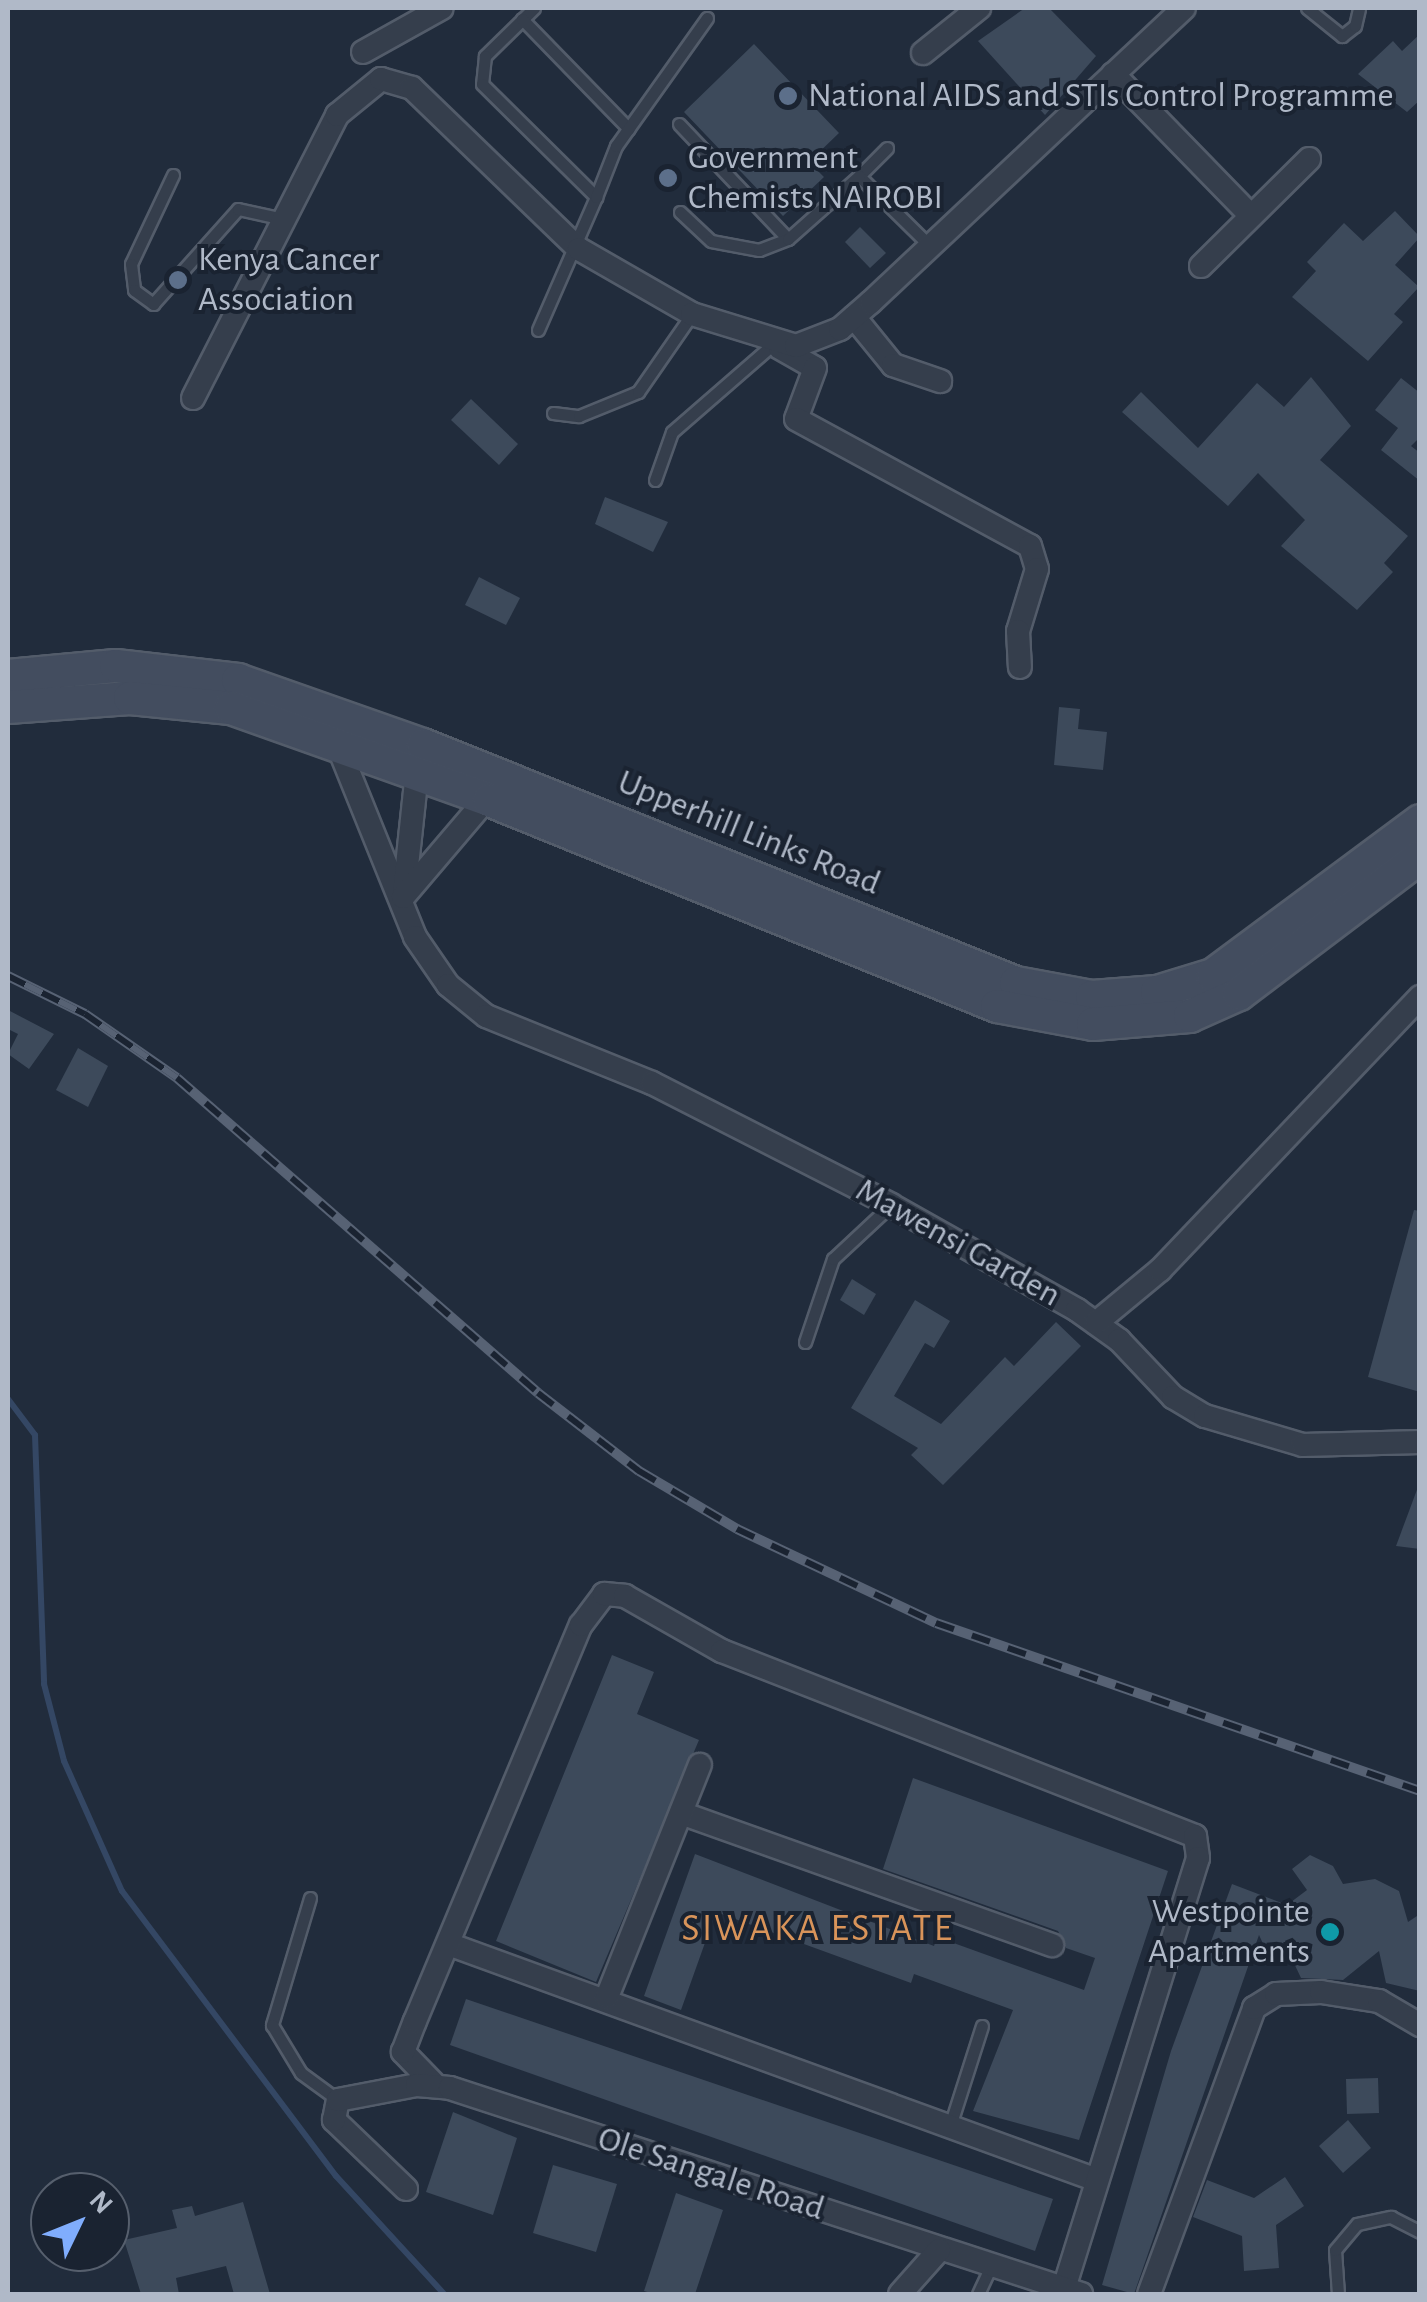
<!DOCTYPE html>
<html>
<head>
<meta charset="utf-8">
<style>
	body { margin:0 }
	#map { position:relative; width:1427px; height:2302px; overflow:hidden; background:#212c3c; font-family:"Alegreya Sans",sans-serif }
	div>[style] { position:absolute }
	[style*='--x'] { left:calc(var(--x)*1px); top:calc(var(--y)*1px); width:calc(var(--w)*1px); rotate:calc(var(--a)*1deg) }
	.stream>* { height:6px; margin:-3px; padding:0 3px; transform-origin:3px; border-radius:3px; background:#344764 }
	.building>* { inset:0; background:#3d4a5b }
	.roads { filter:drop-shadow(2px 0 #535c6a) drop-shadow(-2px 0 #535c6a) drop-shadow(0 2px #535c6a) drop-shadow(0 -2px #535c6a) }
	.lane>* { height:11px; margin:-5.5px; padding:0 5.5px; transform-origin:5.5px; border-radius:5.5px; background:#353e4c }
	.street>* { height:22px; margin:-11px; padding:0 11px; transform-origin:11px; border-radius:11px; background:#353e4c }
	.secondary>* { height:32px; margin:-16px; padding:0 16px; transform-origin:16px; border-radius:16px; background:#434d5f }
	.rail>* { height:10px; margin-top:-5px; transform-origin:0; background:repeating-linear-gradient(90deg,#1a2331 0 19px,#576274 0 38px); box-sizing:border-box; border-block:2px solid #576274 }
	.dots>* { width:28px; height:28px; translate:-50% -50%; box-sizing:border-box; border:5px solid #1a2331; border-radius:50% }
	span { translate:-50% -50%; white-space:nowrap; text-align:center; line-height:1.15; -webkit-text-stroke:8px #1a2331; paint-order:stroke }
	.poi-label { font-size:35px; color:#b0b9c8 }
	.left { translate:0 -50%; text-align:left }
	.right { translate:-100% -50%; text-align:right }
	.street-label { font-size:35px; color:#b0b9c8 }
	.neighbourhood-label { font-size:38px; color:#d9945a; letter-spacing:2.5px }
	.frame { position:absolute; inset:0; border:10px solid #b0b9c8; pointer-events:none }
	.north { position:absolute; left:30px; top:2172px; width:100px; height:100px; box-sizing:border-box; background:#1a2331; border:2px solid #565f6d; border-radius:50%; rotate:47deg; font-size:28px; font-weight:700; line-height:40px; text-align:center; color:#b0b9c8 }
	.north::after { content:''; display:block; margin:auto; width:35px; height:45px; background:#80adfd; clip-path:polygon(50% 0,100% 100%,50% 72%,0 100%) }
</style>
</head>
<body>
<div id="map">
	<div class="stream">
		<i style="--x:8;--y:1399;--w:45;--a:53.1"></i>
		<i style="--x:35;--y:1435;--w:249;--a:87.9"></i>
		<i style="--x:44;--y:1684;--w:80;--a:75.4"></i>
		<i style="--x:64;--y:1761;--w:142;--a:66"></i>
		<i style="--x:122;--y:1891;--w:356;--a:53.1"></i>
		<i style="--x:336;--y:2176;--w:160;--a:47.5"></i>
	</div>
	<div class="building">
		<i style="clip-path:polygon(1025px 8px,1049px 8px,1096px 56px,1045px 115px,978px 41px)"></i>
		<i style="clip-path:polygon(1420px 34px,1420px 100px,1407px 112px,1358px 74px,1393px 41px,1402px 51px)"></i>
		<i style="clip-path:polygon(754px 44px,839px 133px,809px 162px,824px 177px,783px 216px,684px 112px)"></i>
		<i style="clip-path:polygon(1395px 211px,1420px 237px,1395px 265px,1419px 287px,1394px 314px,1403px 322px,1368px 361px,1292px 297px,1316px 271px,1307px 262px,1344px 223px,1363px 241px)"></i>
		<i style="clip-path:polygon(860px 227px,886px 253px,870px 268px,845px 242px)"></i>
		<i style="clip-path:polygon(1311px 377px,1351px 426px,1320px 460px,1408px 536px,1384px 563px,1393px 572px,1357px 610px,1281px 546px,1305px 520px,1258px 473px,1228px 506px,1122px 412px,1141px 392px,1198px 448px,1257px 383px,1284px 407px)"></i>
		<i style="clip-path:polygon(1401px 378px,1420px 393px,1420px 437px,1411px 446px,1420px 453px,1420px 481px,1381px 450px,1398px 428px,1375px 410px)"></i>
		<i style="clip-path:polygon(471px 399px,518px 444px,499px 465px,451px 420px)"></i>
		<i style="clip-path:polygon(605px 497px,668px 522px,653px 552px,595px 524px)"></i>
		<i style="clip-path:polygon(479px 577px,520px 598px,506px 625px,465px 605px)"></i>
		<i style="clip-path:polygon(1059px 707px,1080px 709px,1078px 729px,1107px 732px,1103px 770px,1054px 765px)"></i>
		<i style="clip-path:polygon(8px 1010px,54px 1034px,29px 1069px,8px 1054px,18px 1034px,8px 1029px)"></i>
		<i style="clip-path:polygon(78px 1048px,108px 1066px,88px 1107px,56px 1090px)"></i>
		<i style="clip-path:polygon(1414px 1210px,1420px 1211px,1420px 1392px,1368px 1377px)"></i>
		<i style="clip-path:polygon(852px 1279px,876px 1294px,864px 1315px,840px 1300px)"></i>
		<i style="clip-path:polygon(915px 1300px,950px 1321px,934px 1348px,925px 1343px,894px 1396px,941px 1424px,1005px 1357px,1014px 1366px,1056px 1322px,1081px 1346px,943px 1485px,911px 1455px,918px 1448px,851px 1408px)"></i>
		<i style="clip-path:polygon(1418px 1487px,1420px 1549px,1396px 1546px)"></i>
		<i style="clip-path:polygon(612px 1655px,654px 1672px,637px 1714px,699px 1740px,596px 1982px,496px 1941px)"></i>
		<i style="clip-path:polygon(913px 1778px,1168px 1871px,1079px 2140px,973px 2111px,1013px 2010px,914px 1974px,911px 1983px,716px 1912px,681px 2010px,644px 1996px,695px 1854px,934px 1946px,937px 1937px,1084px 1990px,1095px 1958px,1066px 1948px,1058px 1931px,883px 1869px)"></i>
		<i style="clip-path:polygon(1310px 1855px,1333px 1866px,1343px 1884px,1375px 1879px,1399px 1891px,1408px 1922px,1420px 1914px,1420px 1991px,1386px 1983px,1379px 1951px,1343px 1980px,1301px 1978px,1292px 1959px,1272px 1963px,1259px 1935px,1134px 2294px,1102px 2285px,1171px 2051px,1232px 1884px,1287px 1905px,1307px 1890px,1292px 1869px)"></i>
		<i style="clip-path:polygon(466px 1999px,1053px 2199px,1035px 2251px,450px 2045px)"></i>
		<i style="clip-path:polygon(1378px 2078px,1379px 2113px,1347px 2114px,1346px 2079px)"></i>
		<i style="clip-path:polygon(453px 2112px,517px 2138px,493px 2215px,426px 2192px)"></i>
		<i style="clip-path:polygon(1348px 2120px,1371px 2148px,1343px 2173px,1319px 2146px)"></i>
		<i style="clip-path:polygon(553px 2165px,617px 2184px,596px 2252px,533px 2233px)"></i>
		<i style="clip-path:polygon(1285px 2177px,1304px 2206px,1276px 2225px,1279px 2268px,1244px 2271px,1242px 2236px,1193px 2217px,1207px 2180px,1254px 2198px)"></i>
		<i style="clip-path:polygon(676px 2193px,723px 2210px,695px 2294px,654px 2294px,644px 2291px)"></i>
		<i style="clip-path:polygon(243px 2202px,270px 2294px,234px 2294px,226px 2266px,176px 2278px,179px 2294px,141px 2294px,124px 2240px,177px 2228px,172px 2210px,192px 2206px,195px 2216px)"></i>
	</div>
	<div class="roads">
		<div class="lane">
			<i style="--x:534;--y:8;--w:69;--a:135.6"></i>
			<i style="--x:485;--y:56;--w:28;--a:96"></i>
			<i style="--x:482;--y:84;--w:161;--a:44.7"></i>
			<i style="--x:596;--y:197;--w:145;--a:113.6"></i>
			<i style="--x:1307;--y:8;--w:45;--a:38.7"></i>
			<i style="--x:1342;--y:36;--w:16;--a:-38"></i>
			<i style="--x:1355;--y:26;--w:18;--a:-77"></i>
			<i style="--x:522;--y:19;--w:153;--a:45.8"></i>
			<i style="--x:679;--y:124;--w:158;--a:46.5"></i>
			<i style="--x:887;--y:148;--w:40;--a:135"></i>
			<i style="--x:859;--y:176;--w:101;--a:44.6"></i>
			<i style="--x:173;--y:175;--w:98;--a:115.3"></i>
			<i style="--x:131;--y:264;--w:26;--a:83"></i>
			<i style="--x:134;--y:290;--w:24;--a:36"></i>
			<i style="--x:153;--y:304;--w:127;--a:-48.2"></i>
			<i style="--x:238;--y:209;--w:46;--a:12.5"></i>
			<i style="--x:596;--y:197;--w:55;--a:-68.6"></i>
			<i style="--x:616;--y:146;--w:157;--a:-54.6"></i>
			<i style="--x:680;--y:212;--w:42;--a:43.1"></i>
			<i style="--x:711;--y:241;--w:49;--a:10.6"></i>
			<i style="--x:759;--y:250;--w:31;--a:-21"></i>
			<i style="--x:788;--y:239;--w:95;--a:-41.6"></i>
			<i style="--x:553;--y:413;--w:26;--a:7"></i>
			<i style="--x:579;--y:416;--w:64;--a:-22.1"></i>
			<i style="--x:638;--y:392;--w:95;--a:-55.3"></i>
			<i style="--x:655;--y:480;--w:51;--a:-70.5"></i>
			<i style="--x:672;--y:432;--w:133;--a:-41"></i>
			<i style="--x:805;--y:1342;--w:88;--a:-71.4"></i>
			<i style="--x:833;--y:1259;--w:79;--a:-43"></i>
			<i style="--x:310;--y:1898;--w:133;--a:106.7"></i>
			<i style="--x:272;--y:2025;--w:56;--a:58.9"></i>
			<i style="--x:301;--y:2073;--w:46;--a:36.1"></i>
			<i style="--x:950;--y:2126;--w:105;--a:-72.3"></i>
			<i style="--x:978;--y:2294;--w:31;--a:-65"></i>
			<i style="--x:1338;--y:2294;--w:44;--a:-93.9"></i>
			<i style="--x:1335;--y:2250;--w:34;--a:-50"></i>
			<i style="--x:1357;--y:2224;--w:35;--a:-12"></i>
			<i style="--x:1391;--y:2217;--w:33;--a:27"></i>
		</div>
		<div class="street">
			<i style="--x:363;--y:52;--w:90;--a:-29.1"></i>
			<i style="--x:923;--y:53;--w:72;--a:-38.8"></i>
			<i style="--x:1113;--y:74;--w:198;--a:45.8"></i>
			<i style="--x:1201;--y:266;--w:152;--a:-44.7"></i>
			<i style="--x:854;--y:317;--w:62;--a:50.9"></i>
			<i style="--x:893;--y:365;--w:50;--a:18.8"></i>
			<i style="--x:780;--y:348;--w:40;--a:29.7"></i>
			<i style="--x:815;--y:368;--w:54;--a:110.4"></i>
			<i style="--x:796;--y:419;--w:266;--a:28.5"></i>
			<i style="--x:1030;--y:546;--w:24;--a:73"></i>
			<i style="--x:1037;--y:569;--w:65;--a:107"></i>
			<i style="--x:1018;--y:631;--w:36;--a:87"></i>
			<i style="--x:193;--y:398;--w:318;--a:-63"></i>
			<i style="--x:337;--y:115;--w:57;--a:-39.3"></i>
			<i style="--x:381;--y:79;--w:32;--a:16"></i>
			<i style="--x:412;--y:88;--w:232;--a:44"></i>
			<i style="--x:579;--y:249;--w:130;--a:29.9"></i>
			<i style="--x:692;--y:314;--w:109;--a:17.1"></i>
			<i style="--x:796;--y:346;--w:47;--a:-21.1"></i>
			<i style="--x:840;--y:329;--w:41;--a:-41.1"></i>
			<i style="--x:871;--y:302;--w:429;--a:-43.2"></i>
			<i style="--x:338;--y:746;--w:206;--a:68"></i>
			<i style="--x:415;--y:937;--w:58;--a:55.5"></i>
			<i style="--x:448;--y:985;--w:49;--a:39.2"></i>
			<i style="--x:486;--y:1016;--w:179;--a:22"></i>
			<i style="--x:652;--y:1083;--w:268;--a:27"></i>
			<i style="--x:891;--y:1205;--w:214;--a:29.4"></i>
			<i style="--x:1077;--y:1310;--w:52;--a:35.5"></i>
			<i style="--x:1119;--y:1340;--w:79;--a:46.5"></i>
			<i style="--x:1173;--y:1397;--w:37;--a:31"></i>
			<i style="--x:1205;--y:1416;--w:102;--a:16.5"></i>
			<i style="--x:1303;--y:1445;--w:117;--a:-1.5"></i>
			<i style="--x:404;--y:894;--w:133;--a:-83.9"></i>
			<i style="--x:403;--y:897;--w:140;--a:-49.6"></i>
			<i style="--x:1096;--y:1323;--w:83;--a:-39.6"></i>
			<i style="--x:1160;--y:1270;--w:377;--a:-46.4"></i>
			<i style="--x:681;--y:1813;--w:394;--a:19.6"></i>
			<i style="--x:451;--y:1945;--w:684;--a:20"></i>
			<i style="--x:607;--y:1997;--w:250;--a:-68.2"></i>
			<i style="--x:434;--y:2084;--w:45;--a:-134.1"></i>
			<i style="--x:403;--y:2052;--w:33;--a:-69"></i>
			<i style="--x:415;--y:2021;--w:429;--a:-67.3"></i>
			<i style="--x:581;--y:1625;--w:39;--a:-53"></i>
			<i style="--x:604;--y:1594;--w:21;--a:5"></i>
			<i style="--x:625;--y:1596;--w:112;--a:29.6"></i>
			<i style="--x:722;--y:1651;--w:508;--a:21.36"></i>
			<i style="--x:1195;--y:1836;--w:22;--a:82"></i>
			<i style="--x:1198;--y:1858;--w:450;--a:107.3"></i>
			<i style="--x:406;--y:2189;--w:100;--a:-136.2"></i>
			<i style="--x:334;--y:2120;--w:20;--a:-79"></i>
			<i style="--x:338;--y:2100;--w:80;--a:-10.8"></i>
			<i style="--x:417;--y:2085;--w:33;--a:5"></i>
			<i style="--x:450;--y:2088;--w:664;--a:18.08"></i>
			<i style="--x:900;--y:2294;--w:59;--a:-48.4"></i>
			<i style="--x:1149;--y:2294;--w:305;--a:-69.8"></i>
			<i style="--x:1254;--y:2008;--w:26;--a:-32"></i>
			<i style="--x:1276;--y:1994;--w:45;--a:-2.5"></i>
			<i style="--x:1321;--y:1992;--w:59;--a:8.8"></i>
			<i style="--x:1379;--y:2001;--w:48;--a:30.3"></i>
		</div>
		<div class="secondary">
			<i style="--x:8;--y:676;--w:108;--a:-5.3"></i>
			<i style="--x:116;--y:666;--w:123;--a:6.5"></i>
			<i style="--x:238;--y:680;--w:196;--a:19.4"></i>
			<i style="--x:423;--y:745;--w:639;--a:21.87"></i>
			<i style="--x:1016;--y:983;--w:77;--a:10.4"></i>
			<i style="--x:1092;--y:997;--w:65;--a:-4.4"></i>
			<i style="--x:1157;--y:992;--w:59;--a:-16.9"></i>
			<i style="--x:1213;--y:975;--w:258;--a:-36.6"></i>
			<i style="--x:8;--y:707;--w:122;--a:-4.2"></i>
			<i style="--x:130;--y:698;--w:101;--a:5.7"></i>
			<i style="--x:231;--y:708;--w:274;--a:19.6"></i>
			<i style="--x:489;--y:800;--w:548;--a:22.07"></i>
			<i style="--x:997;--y:1006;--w:98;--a:10.6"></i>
			<i style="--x:1093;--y:1024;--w:97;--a:-4.7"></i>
			<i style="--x:1190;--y:1016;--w:54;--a:-24.2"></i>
			<i style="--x:1239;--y:994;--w:227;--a:-37.1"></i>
		</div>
	</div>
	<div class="rail">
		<i style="--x:8;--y:976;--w:86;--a:26.3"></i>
		<i style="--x:85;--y:1014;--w:112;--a:34.8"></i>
		<i style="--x:177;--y:1078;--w:479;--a:41.1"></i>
		<i style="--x:538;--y:1393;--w:128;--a:37.7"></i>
		<i style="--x:639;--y:1471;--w:114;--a:30.6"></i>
		<i style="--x:737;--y:1529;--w:220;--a:25.3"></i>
		<i style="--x:936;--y:1623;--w:512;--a:19.14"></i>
	</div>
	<div class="dots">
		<i style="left:788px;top:96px;background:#5c6f8a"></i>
		<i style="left:668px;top:178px;background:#5c6f8a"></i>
		<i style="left:178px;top:280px;background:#5c6f8a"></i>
		<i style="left:1330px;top:1932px;background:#0f9aa8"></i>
	</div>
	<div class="poi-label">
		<span class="left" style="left:808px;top:96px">National AIDS and STIs Control Programme</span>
		<span class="left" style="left:688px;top:178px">Government<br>Chemists NAIROBI</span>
		<span class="left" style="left:198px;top:280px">Kenya Cancer<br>Association</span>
		<span class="right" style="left:1310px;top:1932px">Westpointe<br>Apartments</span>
	</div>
	<div class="street-label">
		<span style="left:749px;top:833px;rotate:22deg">Upperhill Links Road</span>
		<span style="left:958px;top:1243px;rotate:29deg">Mawensi Garden</span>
		<span style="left:711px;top:2174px;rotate:18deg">Ole Sangale Road</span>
	</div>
	<div class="neighbourhood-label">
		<span style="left:818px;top:1930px">SIWAKA ESTATE</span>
	</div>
	<div class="frame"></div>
	<div class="north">N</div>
</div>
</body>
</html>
